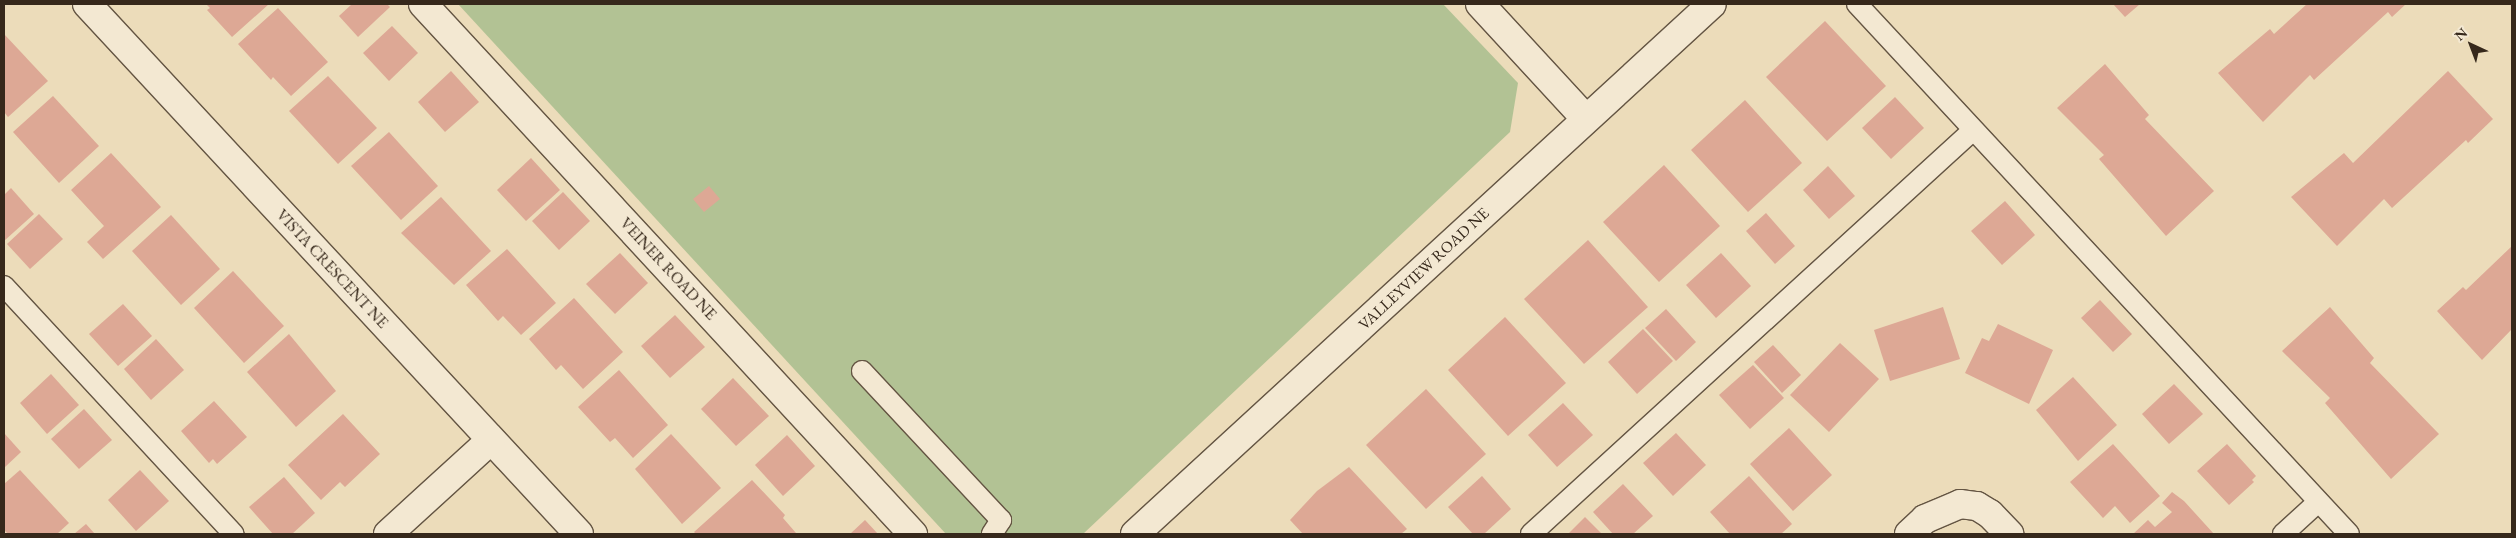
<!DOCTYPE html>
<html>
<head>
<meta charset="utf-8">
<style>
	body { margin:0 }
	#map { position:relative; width:2516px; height:538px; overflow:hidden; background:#ecdcba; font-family:"EB Garamond",serif }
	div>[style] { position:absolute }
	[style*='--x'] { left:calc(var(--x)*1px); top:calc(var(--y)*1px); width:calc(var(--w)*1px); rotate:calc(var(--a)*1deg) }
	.green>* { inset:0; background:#b2c294 }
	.building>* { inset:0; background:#dda895 }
	.roads { filter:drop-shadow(1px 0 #645543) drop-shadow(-1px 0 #645543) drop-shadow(0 1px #645543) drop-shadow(0 -1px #645543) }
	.lane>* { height:20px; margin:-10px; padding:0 10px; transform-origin:10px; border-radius:10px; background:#f3e8d2 }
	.street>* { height:28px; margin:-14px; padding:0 14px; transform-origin:14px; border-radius:14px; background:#f3e8d2 }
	span { translate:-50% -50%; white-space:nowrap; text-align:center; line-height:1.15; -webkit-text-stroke:4px #f3e8d2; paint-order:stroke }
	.street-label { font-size:16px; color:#36281b }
	.frame { position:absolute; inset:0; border:5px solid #36281b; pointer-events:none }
	.north { position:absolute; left:2446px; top:20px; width:50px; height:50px; -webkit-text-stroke:4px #f3e8d2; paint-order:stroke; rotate:317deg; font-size:14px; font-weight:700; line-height:20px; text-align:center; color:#36281b }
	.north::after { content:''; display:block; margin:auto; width:18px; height:22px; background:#36281b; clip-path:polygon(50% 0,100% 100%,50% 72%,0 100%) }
</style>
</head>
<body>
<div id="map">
	<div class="green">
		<i style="clip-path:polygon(458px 4px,1443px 4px,1518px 83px,1510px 132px,1083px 534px,946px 534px)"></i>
	</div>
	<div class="building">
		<i style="clip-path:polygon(206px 4px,269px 4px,232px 37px,207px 10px,210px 8px)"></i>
		<i style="clip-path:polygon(352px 4px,387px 4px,390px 7px,358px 37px,339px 16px)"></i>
		<i style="clip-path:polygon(2113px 4px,2140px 4px,2125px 17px)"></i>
		<i style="clip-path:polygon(2307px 4px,2406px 4px,2392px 17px,2388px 12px,2314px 80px,2310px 75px,2263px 122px,2218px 73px,2270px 29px,2274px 34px)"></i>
		<i style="clip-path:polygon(278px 8px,328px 62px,291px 96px,273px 77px,271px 80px,238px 44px)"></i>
		<i style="clip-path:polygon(1825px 21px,1886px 86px,1827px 141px,1766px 77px)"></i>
		<i style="clip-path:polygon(392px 26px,418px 53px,389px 81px,363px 53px)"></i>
		<i style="clip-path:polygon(4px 34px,48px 81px,8px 117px,4px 112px)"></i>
		<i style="clip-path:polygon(2105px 64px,2149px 115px,2145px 119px,2214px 191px,2166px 236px,2099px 159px,2104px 155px,2057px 108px)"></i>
		<i style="clip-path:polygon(451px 71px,479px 102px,445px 132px,418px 102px)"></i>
		<i style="clip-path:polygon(2448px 71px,2493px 119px,2468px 143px,2466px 140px,2392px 208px,2384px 199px,2337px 246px,2291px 197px,2344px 153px,2353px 163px)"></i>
		<i style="clip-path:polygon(328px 76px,377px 128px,338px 164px,289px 111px)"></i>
		<i style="clip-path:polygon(53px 96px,99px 146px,59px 183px,13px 132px)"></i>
		<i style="clip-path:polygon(1895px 97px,1924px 128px,1891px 159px,1862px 128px)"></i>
		<i style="clip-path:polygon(1745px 100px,1802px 163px,1748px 212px,1691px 150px)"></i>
		<i style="clip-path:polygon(389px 132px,438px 186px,401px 220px,351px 166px)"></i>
		<i style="clip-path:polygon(111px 153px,161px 207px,103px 259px,87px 242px,104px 226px,71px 190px)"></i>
		<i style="clip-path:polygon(531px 158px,560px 190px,526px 221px,497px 190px)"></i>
		<i style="clip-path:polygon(1664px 165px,1720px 226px,1659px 282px,1603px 222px)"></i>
		<i style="clip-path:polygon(1828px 166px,1855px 196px,1829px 219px,1803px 190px)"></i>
		<i style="clip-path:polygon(709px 186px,720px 199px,704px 212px,693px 199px)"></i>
		<i style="clip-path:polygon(11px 188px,34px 214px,4px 241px,4px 195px)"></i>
		<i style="clip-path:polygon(563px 192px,590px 221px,559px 250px,532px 221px)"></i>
		<i style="clip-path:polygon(441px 197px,491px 251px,454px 285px,401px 233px)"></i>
		<i style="clip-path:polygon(2005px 201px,2035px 235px,2002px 265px,1971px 231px)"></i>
		<i style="clip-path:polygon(1766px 213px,1795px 246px,1775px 264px,1746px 231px)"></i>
		<i style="clip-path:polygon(39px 214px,63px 239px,30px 269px,7px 244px)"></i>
		<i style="clip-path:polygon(171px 215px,220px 269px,181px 305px,132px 251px)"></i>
		<i style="clip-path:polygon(1588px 240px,1648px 307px,1584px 364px,1524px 299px)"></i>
		<i style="clip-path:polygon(2512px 246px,2512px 329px,2482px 360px,2437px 311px,2463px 287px,2466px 290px)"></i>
		<i style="clip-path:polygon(507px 249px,556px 303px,521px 335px,503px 316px,498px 321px,466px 285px)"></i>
		<i style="clip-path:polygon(620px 253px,648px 283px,615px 314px,586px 284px)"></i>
		<i style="clip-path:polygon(1721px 253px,1751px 286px,1716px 318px,1686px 285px)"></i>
		<i style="clip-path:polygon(233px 271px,284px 326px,244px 363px,194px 308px)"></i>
		<i style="clip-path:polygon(574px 298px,623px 352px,583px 389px,561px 365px,556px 370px,529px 339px)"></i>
		<i style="clip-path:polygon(2100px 300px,2132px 334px,2113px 352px,2081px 318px)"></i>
		<i style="clip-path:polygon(123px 304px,152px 336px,118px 366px,89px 334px)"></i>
		<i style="clip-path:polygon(1943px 307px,1960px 359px,1890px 381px,1874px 330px)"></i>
		<i style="clip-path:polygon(2330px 307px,2374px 358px,2370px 363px,2439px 434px,2391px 479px,2325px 403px,2330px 398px,2282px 351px)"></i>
		<i style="clip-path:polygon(1666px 309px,1696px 342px,1676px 361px,1645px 328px)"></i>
		<i style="clip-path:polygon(675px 315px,705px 347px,670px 378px,641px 346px)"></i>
		<i style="clip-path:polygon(1505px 317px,1566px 383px,1508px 436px,1448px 370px)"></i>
		<i style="clip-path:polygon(1998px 324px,2053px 350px,2029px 404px,1965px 373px,1982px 338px,1989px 341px)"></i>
		<i style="clip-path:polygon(1643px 329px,1673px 361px,1637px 394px,1608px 362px)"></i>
		<i style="clip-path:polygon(289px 334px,336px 391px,296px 427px,247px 372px)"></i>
		<i style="clip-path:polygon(156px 339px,184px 370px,151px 400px,124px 369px)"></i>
		<i style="clip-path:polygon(1840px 343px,1879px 379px,1829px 432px,1790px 395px)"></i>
		<i style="clip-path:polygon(1773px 345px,1801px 375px,1782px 393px,1754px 362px)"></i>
		<i style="clip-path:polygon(1753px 365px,1784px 398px,1750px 429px,1719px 395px)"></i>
		<i style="clip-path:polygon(619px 370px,668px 425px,633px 458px,615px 438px,610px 442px,578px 407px)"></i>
		<i style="clip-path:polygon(51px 374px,79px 405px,47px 434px,20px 403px)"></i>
		<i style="clip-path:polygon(2073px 377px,2117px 425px,2078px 461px,2036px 410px)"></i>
		<i style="clip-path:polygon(733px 378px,769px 416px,736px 446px,701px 409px)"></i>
		<i style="clip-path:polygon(2174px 384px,2203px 414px,2169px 444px,2142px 414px)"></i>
		<i style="clip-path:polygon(1426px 389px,1486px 454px,1426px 509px,1366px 445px)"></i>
		<i style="clip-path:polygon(214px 401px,247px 437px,217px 464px,213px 459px,209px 463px,181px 431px)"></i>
		<i style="clip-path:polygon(1563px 403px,1593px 435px,1557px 467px,1528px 435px)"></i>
		<i style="clip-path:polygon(84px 409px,112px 440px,79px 469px,51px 439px)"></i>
		<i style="clip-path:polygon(343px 414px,380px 454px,345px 487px,340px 482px,321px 500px,288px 465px)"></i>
		<i style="clip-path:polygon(1789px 428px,1832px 475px,1793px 511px,1750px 464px)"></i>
		<i style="clip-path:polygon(4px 433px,21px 452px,4px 468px)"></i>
		<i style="clip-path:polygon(1676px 433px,1706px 465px,1673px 496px,1643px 463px)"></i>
		<i style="clip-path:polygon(671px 434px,721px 488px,682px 524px,635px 469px)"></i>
		<i style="clip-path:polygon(787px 435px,815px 466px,783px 496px,755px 465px)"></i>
		<i style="clip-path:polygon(2113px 444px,2160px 496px,2130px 523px,2115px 506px,2103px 518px,2070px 482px)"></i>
		<i style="clip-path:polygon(2227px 444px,2256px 476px,2252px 480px,2254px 482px,2229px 505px,2197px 471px)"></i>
		<i style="clip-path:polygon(1349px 467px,1407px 529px,1401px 534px,1303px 534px,1290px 520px,1317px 491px)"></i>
		<i style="clip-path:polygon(20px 470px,69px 523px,57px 534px,8px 534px,4px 530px,4px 484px)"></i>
		<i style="clip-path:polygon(140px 470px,169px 501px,136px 531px,108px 500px)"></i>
		<i style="clip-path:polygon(1482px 476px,1511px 509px,1484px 534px,1473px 534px,1448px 507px)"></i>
		<i style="clip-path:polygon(1749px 476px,1792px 524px,1781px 534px,1730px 534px,1710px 512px)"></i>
		<i style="clip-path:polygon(284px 477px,315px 513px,292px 534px,273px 534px,249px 507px)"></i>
		<i style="clip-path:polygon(752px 480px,785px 515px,783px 518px,796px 533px,696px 534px,694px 532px)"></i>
		<i style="clip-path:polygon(1623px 484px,1653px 516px,1633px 534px,1613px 534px,1593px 512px)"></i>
		<i style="clip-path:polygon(2172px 492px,2184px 501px,2214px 534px,2133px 534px,2148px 520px,2155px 527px,2172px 512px,2162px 503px)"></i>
		<i style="clip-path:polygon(1585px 517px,1602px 534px,1568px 534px)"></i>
		<i style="clip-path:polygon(865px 520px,878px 534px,850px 534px)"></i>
		<i style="clip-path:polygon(86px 524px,95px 534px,74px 534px)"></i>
	</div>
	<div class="roads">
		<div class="lane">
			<i style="--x:1857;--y:4;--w:723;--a:47.13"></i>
			<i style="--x:4;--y:286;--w:338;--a:47.2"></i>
			<i style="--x:862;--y:371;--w:204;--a:47"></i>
			<i style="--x:1001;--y:520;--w:17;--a:123"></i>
			<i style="--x:1531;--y:534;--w:597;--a:-42.42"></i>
			<i style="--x:2283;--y:534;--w:47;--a:-42.4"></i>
		</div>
		<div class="street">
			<i style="--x:87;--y:4;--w:723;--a:47.13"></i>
			<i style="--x:423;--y:4;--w:722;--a:47.25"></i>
			<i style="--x:1480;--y:4;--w:156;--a:47.3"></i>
			<i style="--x:388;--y:534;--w:139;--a:-42.4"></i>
			<i style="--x:1135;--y:534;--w:783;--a:-42.57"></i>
			<i style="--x:1909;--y:534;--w:22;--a:-43"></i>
			<i style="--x:1925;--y:519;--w:38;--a:-23"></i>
			<i style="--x:1960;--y:504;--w:17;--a:7"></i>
			<i style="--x:1977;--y:506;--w:15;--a:32"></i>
			<i style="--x:1990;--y:514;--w:28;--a:46"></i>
		</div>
	</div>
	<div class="street-label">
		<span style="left:332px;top:269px;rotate:47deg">VISTA CRESCENT NE</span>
		<span style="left:668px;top:269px;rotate:47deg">VEINER ROAD NE</span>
		<span style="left:1424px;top:269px;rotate:-43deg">VALLEYVIEW ROAD NE</span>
	</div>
	<div class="frame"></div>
	<div class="north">N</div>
</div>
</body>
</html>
